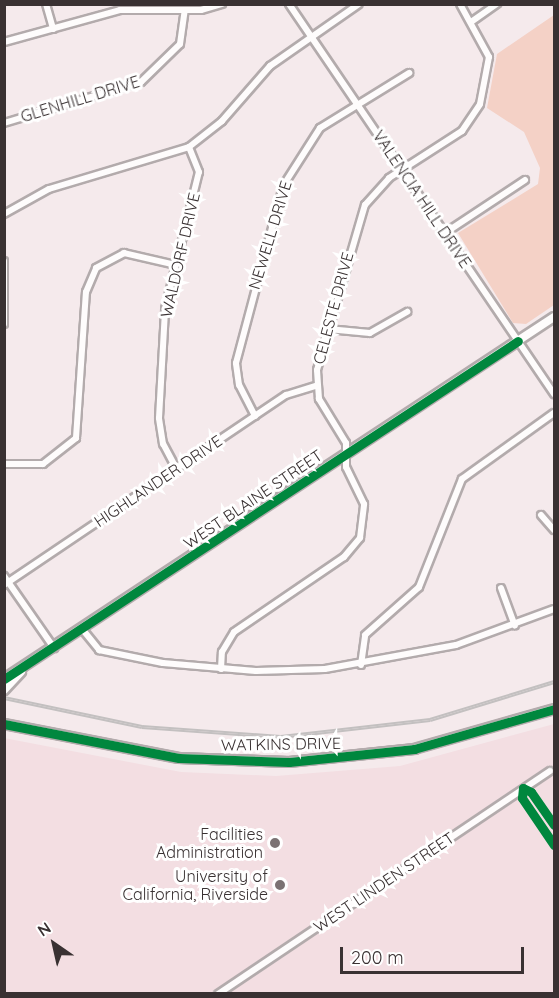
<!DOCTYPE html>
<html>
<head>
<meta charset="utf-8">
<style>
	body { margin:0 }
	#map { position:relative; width:559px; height:998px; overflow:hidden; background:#f5eaec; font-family:Quicksand,sans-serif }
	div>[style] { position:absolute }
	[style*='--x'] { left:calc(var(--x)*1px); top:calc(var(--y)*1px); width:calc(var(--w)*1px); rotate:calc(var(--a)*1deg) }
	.built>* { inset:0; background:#f3dee2 }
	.green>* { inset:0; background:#f4d1c6 }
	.roads { filter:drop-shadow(2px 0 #b3abac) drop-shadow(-2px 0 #b3abac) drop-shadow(0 2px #b3abac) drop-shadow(0 -2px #b3abac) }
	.minor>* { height:6px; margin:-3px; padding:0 3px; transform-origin:3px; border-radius:3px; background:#fefcfc }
	.tertiary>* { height:8px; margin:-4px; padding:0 4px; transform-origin:4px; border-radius:4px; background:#fefcfc }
	.secondary>* { height:8px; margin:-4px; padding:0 4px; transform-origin:4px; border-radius:4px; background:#fefcfc }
	.rail>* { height:4px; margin-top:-2px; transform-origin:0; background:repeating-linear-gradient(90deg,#fff 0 4.5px,#c3c0c0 0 9px); box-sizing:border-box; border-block:2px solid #c3c0c0 }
	.cycleway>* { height:9px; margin:-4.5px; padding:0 4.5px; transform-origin:4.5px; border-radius:4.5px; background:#00873e }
	.dots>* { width:16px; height:16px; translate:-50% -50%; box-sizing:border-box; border:3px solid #fff; border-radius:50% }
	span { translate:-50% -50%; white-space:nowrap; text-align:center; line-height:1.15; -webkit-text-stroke:6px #fff; paint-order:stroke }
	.street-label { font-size:16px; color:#393132 }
	.poi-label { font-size:16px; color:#393132 }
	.right { translate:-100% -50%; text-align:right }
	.frame { position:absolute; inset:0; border:6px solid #393132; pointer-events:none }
	.north { position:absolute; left:24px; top:914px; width:60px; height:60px; -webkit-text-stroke:4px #fff; paint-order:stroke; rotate:326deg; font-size:16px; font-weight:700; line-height:24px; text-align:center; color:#393132 }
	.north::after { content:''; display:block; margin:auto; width:21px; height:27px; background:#393132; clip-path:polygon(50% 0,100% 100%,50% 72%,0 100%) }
	.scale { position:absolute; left:340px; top:947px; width:184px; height:27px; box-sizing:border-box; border:3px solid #393132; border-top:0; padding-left:8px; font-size:18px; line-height:21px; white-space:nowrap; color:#393132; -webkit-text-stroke:4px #fff; paint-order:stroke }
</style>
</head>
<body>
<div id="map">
	<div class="built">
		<i style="clip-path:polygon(554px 724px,554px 993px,5px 993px,4px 738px,181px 772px,276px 776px,400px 766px)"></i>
	</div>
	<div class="green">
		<i style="clip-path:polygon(554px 15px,554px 305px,526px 324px,513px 323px,458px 233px,538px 184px,540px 168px,524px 132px,487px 108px,497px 54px)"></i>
	</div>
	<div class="roads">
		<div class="minor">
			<i style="--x:46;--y:4;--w:26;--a:74"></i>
			<i style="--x:289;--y:4;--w:472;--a:55.8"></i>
			<i style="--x:471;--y:22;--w:32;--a:-35"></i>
			<i style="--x:4;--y:42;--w:120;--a:-15.4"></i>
			<i style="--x:120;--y:10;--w:81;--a:0"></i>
			<i style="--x:201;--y:10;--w:22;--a:-16"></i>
			<i style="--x:4;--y:123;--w:143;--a:-16.7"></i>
			<i style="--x:141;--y:82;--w:54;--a:-44.3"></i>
			<i style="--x:180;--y:44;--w:34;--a:-82"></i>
			<i style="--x:4;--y:214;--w:51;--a:-29.1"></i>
			<i style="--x:49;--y:189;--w:146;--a:-16.7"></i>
			<i style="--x:189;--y:147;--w:42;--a:-38.2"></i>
			<i style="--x:222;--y:121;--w:73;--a:-48.9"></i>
			<i style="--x:270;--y:66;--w:108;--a:-34.9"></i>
			<i style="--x:445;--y:233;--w:96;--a:-33.5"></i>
			<i style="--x:4;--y:261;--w:63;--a:90"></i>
			<i style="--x:328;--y:329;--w:42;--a:5.4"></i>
			<i style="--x:370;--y:333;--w:43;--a:-29.6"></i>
			<i style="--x:255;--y:416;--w:35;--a:-117"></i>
			<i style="--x:239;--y:385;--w:22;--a:-98"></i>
			<i style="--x:236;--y:363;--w:183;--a:-75.1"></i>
			<i style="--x:283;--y:186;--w:69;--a:-57.5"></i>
			<i style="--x:320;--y:128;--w:105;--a:-31.7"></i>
			<i style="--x:4;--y:464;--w:39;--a:0"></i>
			<i style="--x:43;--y:464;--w:42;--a:-38.2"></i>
			<i style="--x:76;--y:438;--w:146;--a:-86.1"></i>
			<i style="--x:86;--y:292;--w:26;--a:-67"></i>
			<i style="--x:96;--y:268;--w:32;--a:-28"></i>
			<i style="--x:124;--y:253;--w:53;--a:13"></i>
			<i style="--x:176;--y:468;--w:27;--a:-118"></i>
			<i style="--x:163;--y:444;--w:26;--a:-99"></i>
			<i style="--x:159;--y:418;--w:109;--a:-86.8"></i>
			<i style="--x:165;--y:309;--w:141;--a:-76.1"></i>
			<i style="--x:199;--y:172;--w:27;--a:-112"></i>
			<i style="--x:541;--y:515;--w:20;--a:49"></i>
			<i style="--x:4;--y:576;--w:88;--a:55.2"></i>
			<i style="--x:4;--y:585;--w:340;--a:-34"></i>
			<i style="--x:286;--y:395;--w:31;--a:-17"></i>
			<i style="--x:501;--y:588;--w:40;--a:69.8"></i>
			<i style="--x:83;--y:630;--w:26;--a:51"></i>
			<i style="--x:99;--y:650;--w:65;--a:11.5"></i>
			<i style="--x:163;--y:663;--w:93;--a:4.9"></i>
			<i style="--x:256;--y:671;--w:69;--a:-1.7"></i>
			<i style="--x:325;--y:669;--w:133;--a:-10.4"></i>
			<i style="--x:456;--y:645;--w:104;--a:-20.2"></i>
			<i style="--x:361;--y:665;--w:30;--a:-82"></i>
			<i style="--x:365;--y:635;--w:72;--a:-41.6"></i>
			<i style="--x:419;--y:587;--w:116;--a:-68.3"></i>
			<i style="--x:462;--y:479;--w:113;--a:-35.7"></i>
			<i style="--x:221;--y:669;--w:17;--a:-87"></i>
			<i style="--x:222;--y:652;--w:23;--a:-59"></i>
			<i style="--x:234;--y:632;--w:133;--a:-34.3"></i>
			<i style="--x:344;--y:557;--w:25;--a:-50"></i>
			<i style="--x:360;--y:538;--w:34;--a:-83"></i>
			<i style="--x:364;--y:504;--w:41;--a:-115.9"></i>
			<i style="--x:346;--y:467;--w:24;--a:-90"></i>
			<i style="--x:346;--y:443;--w:52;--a:-121.5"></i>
			<i style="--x:319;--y:399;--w:29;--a:-94"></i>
			<i style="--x:317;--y:370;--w:172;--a:-73.8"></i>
			<i style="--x:365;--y:205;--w:36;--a:-48"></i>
			<i style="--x:389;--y:178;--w:87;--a:-32.8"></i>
			<i style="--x:462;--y:131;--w:32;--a:-56"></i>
			<i style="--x:480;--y:104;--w:48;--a:-79.2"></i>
			<i style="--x:489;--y:57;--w:60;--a:-118.7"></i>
			<i style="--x:218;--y:994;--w:400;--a:-33.9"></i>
		</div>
		<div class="tertiary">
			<i style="--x:4;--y:679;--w:658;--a:-33.35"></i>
			<i style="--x:4;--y:690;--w:25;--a:-47"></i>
		</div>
		<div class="secondary">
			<i style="--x:4;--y:724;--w:178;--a:11"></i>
			<i style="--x:179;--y:758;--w:110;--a:2.1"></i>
			<i style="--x:289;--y:762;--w:126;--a:-5.9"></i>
			<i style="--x:414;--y:749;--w:146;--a:-15.9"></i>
		</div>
	</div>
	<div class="rail">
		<i style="--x:4;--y:698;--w:141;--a:11.9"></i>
		<i style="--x:142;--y:727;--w:139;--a:4.1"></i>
		<i style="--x:281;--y:737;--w:150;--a:-6.5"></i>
		<i style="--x:430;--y:720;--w:130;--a:-17"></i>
	</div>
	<div class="cycleway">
		<i style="--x:4;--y:679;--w:615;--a:-33.33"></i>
		<i style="--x:4;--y:724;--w:178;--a:11"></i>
		<i style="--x:179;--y:758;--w:110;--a:2.1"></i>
		<i style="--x:289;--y:762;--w:126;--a:-5.9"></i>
		<i style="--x:414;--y:749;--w:146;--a:-15.9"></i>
		<i style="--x:554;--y:825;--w:40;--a:-124.9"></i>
		<i style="--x:531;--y:792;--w:9;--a:-153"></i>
		<i style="--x:523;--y:788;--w:10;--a:96"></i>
		<i style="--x:522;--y:798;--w:57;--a:55.8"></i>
	</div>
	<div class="dots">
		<i style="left:275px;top:843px;background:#7b7273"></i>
		<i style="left:280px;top:885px;background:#7b7273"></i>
	</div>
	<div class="street-label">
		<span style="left:80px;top:99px;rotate:-17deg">GLENHILL DRIVE</span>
		<span style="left:422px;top:199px;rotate:56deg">VALENCIA HILL DRIVE</span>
		<span style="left:270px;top:235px;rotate:-73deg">NEWELL DRIVE</span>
		<span style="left:180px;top:255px;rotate:-77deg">WALDORF DRIVE</span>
		<span style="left:333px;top:308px;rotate:-75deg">CELESTE DRIVE</span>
		<span style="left:158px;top:481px;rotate:-34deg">HIGHLANDER DRIVE</span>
		<span style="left:253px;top:499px;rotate:-34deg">WEST BLAINE STREET</span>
		<span style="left:281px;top:744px;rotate:-1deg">WATKINS DRIVE</span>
		<span style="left:384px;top:882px;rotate:-34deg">WEST LINDEN STREET</span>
	</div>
	<div class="poi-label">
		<span class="right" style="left:263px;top:843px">Facilities<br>Administration</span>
		<span class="right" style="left:268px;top:885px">University of<br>California, Riverside</span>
	</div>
	<div class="frame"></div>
	<div class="north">N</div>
	<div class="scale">200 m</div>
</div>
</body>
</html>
